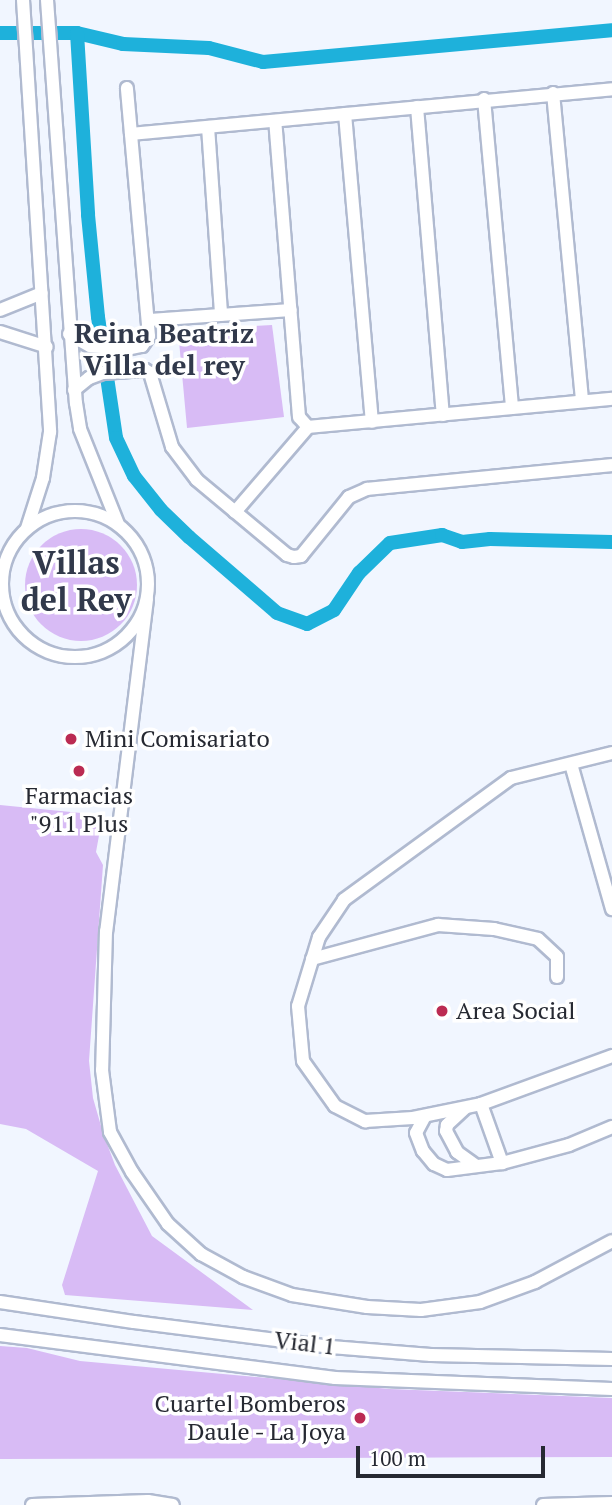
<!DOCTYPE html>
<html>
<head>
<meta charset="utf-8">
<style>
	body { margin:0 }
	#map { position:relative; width:612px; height:1505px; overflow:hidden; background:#f1f6ff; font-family:"PT Serif",serif }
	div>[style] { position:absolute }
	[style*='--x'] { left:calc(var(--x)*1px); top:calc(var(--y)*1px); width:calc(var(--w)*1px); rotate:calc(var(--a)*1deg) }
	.green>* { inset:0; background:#d8bbf5 }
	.round { border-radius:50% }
	.canal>* { height:14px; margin:-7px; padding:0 7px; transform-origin:7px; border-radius:7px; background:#1eb1db }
	.roads { filter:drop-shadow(2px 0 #b0bad0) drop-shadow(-2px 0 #b0bad0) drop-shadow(0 2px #b0bad0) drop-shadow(0 -2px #b0bad0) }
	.minor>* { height:12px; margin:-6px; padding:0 6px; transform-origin:6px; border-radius:6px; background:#fff }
	.minor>.ring { margin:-6px; padding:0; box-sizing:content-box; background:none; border:12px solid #fff; border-radius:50% }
	.dots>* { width:19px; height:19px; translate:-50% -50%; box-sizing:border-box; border:4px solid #fff; border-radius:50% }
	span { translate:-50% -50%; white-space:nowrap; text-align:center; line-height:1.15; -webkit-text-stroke:7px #fff; paint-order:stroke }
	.poi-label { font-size:24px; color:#262932 }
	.left { translate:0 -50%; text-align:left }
	.right { translate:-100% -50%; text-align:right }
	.street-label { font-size:24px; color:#262932 }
	.quarter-label { font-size:28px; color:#31394b; font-weight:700 }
	.district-label { font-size:32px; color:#31394b; font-weight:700 }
	.scale { position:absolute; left:356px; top:1446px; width:189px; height:32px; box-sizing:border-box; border:4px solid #262932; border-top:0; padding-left:9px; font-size:21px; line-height:24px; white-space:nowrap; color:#262932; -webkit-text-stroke:5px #fff; paint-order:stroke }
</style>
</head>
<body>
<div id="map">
	<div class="green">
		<i style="clip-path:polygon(272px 325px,284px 417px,187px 428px,178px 330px)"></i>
		<i class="round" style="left:25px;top:529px;width:112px;height:112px"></i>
		<i style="clip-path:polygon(0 805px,81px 813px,100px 830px,96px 852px,103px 865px,89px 1061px,93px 1098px,103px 1133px,115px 1165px,152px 1236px,253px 1310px,65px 1295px,62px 1285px,98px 1171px,26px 1129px,0 1124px)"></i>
		<i style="clip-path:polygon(0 1346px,27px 1348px,80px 1361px,390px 1389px,612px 1398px,612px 1457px,0 1459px)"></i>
	</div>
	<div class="canal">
		<i style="--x:0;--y:33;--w:77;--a:0"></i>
		<i style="--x:77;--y:33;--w:47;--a:13.4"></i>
		<i style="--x:123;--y:44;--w:86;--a:2.7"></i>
		<i style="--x:209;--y:48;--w:56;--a:14.5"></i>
		<i style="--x:263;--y:62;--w:350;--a:-5.2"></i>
		<i style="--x:77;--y:33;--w:182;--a:86.5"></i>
		<i style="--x:88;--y:215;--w:102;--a:84.4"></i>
		<i style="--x:98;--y:317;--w:122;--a:81.5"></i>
		<i style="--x:116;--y:438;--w:42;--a:64.7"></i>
		<i style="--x:134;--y:476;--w:43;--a:51.5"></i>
		<i style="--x:161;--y:510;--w:39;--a:44"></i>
		<i style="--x:189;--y:537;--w:116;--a:40.8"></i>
		<i style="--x:277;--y:613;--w:32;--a:20"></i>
		<i style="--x:307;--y:624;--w:30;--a:-27"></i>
		<i style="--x:334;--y:610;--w:45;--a:-56"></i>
		<i style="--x:359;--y:573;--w:43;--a:-44.1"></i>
		<i style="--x:390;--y:543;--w:53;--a:-8.7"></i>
		<i style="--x:442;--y:535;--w:21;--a:19"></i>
		<i style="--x:462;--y:542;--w:28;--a:-6"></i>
		<i style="--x:490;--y:539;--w:122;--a:1.4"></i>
	</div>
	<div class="roads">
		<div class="minor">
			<i style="--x:23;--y:0;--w:433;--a:86.4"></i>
			<i style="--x:50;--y:432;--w:47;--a:98.7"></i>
			<i style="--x:43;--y:478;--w:52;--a:107.7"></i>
			<i style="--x:47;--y:0;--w:404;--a:85.9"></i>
			<i style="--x:76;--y:403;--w:26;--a:81"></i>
			<i style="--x:80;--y:429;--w:102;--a:68.2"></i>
			<i style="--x:553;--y:93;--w:309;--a:84.6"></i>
			<i style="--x:484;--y:99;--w:310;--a:84.8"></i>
			<i style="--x:417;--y:107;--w:309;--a:85.2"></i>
			<i style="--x:345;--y:114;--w:309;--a:85"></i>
			<i style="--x:208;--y:127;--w:188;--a:86"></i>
			<i style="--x:131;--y:134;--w:483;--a:-5.3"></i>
			<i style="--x:0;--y:310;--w:45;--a:-22"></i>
			<i style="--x:150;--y:320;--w:141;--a:-4.1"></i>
			<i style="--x:0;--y:332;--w:49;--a:17.7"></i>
			<i style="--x:69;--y:334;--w:24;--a:30"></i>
			<i style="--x:90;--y:346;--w:36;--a:5"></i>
			<i style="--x:126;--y:349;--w:16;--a:-11"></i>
			<i style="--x:142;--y:346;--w:12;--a:-55"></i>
			<i style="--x:149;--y:336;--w:249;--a:-95.1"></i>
			<i style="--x:74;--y:390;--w:19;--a:-39"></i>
			<i style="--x:89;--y:378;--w:15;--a:-20"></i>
			<i style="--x:103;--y:373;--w:42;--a:-4.1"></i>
			<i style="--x:145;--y:370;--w:6;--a:31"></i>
			<i style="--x:150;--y:373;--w:77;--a:73.4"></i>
			<i style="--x:172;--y:447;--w:41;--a:52.9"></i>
			<i style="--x:197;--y:480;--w:117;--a:39.8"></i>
			<i style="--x:287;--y:555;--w:7;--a:16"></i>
			<i style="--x:294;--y:557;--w:7;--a:-8"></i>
			<i style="--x:301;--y:556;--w:76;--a:-50.9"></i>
			<i style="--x:349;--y:497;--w:20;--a:-24"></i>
			<i style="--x:367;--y:489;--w:246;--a:-5.6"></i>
			<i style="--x:308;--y:427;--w:305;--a:-5.3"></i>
			<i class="ring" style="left:2px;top:511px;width:134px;height:134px"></i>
			<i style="--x:235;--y:512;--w:112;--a:-49.3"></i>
			<i style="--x:308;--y:427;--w:13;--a:-132"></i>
			<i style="--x:299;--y:417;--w:297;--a:-94.6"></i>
			<i style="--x:147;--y:599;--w:335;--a:97"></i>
			<i style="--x:106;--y:931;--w:139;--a:91.6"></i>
			<i style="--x:102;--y:1070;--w:63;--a:82.6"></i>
			<i style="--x:110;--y:1132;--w:46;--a:61.2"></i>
			<i style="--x:132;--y:1172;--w:63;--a:55.3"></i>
			<i style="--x:168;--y:1224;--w:45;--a:42.3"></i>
			<i style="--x:201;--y:1254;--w:48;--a:28.7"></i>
			<i style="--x:243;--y:1277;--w:52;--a:20.2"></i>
			<i style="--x:292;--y:1295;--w:76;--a:9.1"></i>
			<i style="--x:367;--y:1307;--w:54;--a:3.2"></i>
			<i style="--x:421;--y:1310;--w:60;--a:-7.7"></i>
			<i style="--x:480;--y:1302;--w:59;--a:-20"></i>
			<i style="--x:535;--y:1282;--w:87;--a:-28"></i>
			<i style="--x:612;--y:753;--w:104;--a:166.1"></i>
			<i style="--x:511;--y:778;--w:207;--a:143.9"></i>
			<i style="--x:344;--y:900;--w:45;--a:124"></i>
			<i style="--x:319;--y:937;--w:72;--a:106.9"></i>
			<i style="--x:298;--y:1006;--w:55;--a:84.8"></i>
			<i style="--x:303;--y:1061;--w:55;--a:54.6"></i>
			<i style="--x:335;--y:1106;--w:34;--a:27"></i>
			<i style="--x:365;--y:1121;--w:48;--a:-3.6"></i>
			<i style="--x:413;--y:1118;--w:69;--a:-11.6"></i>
			<i style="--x:481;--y:1104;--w:140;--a:-20.1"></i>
			<i style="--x:571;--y:764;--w:151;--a:74.2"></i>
			<i style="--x:312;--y:959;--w:131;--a:-15.1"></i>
			<i style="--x:438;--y:925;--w:56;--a:4.1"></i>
			<i style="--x:494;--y:929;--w:45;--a:12.8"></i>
			<i style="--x:538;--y:939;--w:26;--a:43"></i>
			<i style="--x:557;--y:957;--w:20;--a:90"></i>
			<i style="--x:481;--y:1104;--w:63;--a:70.4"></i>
			<i style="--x:465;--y:1108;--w:25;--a:137"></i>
			<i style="--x:447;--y:1125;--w:6;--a:99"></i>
			<i style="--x:446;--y:1131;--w:24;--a:62"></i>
			<i style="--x:457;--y:1152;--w:22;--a:36"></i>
			<i style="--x:425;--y:1116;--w:19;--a:118"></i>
			<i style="--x:416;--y:1133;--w:19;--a:69"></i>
			<i style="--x:423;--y:1151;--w:17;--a:50"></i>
			<i style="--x:434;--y:1164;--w:14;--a:25"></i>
			<i style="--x:447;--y:1170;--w:55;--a:-7.3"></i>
			<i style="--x:502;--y:1163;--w:69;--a:-15"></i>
			<i style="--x:569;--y:1145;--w:47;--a:-22.7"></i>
			<i style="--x:0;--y:1302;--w:135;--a:8.5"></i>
			<i style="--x:134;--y:1322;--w:199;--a:7.2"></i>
			<i style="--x:331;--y:1347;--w:100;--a:4.6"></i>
			<i style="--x:431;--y:1355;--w:181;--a:1.3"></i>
			<i style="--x:0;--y:1335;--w:338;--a:7.3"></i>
			<i style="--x:335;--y:1378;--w:277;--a:2.3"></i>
			<i style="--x:32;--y:1505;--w:116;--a:-2"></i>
			<i style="--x:148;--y:1501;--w:25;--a:9"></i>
			<i style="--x:543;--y:1505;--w:69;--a:-1.7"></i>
		</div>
	</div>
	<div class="dots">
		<i style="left:71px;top:739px;background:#bb2b52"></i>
		<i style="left:79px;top:771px;background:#bb2b52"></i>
		<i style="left:442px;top:1011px;background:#bb2b52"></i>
		<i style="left:360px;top:1418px;background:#bb2b52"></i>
	</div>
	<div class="poi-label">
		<span class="left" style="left:85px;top:739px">Mini Comisariato</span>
		<span style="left:79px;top:810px">Farmacias<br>"911 Plus</span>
		<span class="left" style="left:456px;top:1011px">Area Social</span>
		<span class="right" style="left:346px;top:1418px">Cuartel Bomberos<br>Daule - La Joya</span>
	</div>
	<div class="street-label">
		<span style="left:305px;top:1343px;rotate:7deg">Vial 1</span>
	</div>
	<div class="quarter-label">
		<span style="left:164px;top:349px">Reina Beatriz<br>Villa del rey</span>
	</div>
	<div class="district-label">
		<span style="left:76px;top:581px">Villas<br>del Rey</span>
	</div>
	<div class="scale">100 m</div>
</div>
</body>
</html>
